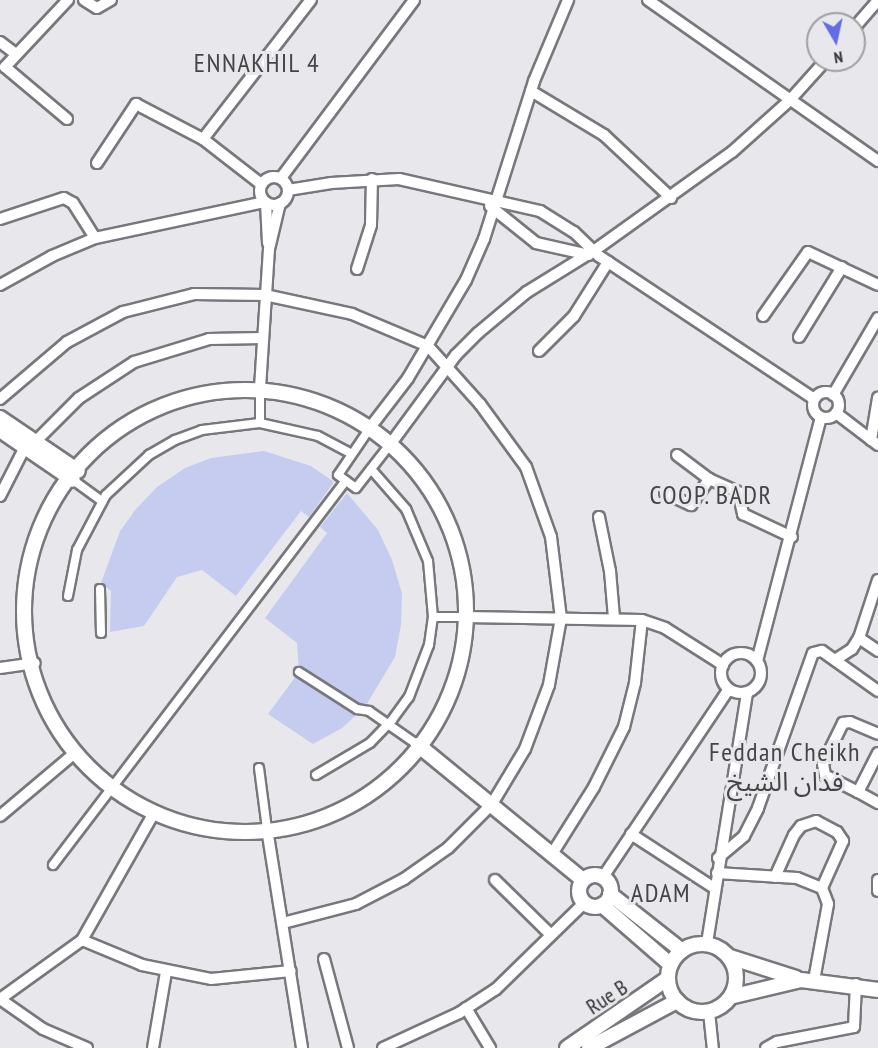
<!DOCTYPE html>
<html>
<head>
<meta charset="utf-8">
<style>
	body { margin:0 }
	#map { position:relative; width:878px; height:1048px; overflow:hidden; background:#e8e8ec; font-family:"PT Sans Narrow","Noto Sans Arabic",sans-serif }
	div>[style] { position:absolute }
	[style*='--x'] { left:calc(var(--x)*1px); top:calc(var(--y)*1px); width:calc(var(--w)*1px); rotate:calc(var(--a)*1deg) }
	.green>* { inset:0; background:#c5ccf0 }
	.roads { filter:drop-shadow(2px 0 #77787b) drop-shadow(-2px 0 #77787b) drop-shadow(0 2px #77787b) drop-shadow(0 -2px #77787b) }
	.pedestrian>* { height:8px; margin:-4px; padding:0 4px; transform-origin:4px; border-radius:4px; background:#fff }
	.minor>* { height:10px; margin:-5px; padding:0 5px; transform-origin:5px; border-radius:5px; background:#fff }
	.minor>.ring { margin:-5px; padding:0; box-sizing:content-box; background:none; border:10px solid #fff; border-radius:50% }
	.tertiary>* { height:14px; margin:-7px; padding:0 7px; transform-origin:7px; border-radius:7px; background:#fff }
	.tertiary>.ring { margin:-7px; padding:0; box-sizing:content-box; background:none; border:14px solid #fff; border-radius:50% }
	span { translate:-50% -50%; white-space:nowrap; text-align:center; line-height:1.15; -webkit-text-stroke:6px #e8e8ec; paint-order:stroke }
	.street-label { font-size:22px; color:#333435 }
	.quarter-label { font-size:26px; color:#444547; letter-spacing:1.5px }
	.north { position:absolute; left:806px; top:12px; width:60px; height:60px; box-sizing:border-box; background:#e8e8ec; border:2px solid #a0a0a3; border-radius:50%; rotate:171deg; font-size:16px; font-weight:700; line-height:24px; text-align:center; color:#333435 }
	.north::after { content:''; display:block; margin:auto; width:21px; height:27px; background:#626ee6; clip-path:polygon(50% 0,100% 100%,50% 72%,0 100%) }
</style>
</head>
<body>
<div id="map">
	<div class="green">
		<i style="clip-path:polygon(264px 451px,311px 466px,334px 482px,309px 517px,301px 511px,236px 596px,202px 570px,177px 577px,144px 626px,110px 632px,111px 591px,101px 583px,120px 531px,136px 509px,157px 487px,185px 468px,211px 458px)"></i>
		<i style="clip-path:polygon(347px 493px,378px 530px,392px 560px,402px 593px,401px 625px,395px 657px,365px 707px,342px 728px,313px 744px,268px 714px,299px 672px,297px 643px,265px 618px,327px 533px,320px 527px)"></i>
	</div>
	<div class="roads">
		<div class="pedestrian">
			<i style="--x:260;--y:423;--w:35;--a:-90"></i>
			<i style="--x:372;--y:425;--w:60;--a:124.2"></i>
			<i style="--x:338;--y:475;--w:22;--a:36"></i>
			<i style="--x:356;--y:488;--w:58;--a:-52"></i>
			<i style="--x:73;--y:480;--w:36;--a:36"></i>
			<i style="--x:100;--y:589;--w:44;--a:88.7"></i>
			<i style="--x:68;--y:596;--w:47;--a:-78.9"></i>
			<i style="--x:77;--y:550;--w:62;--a:-62.2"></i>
			<i style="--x:106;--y:495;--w:59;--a:-42.9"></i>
			<i style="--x:149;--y:455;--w:30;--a:-30"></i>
			<i style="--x:175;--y:440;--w:29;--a:-20"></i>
			<i style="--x:202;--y:430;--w:58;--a:-6.9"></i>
			<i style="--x:260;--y:423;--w:59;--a:12.6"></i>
			<i style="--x:318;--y:436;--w:38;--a:28"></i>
			<i style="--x:433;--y:617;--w:32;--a:0"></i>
			<i style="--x:299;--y:672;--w:69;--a:32.5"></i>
			<i style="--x:357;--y:709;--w:12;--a:9"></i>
			<i style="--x:369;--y:711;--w:60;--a:34.8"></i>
			<i style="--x:259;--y:768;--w:62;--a:82.5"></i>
			<i style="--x:316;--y:775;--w:63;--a:-30.7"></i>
			<i style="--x:370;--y:743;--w:32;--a:-46"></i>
			<i style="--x:392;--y:720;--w:29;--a:-54"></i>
			<i style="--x:409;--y:697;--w:56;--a:-69"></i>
			<i style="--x:429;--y:645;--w:28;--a:-82"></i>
			<i style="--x:433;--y:617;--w:56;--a:-95.1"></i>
			<i style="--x:428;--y:561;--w:56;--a:-112.9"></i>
			<i style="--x:406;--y:509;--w:53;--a:-131.2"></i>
			<i style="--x:53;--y:865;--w:483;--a:-52.7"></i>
		</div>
		<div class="minor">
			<i style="--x:84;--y:0;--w:15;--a:32"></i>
			<i style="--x:97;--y:8;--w:16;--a:-30"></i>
			<i style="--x:648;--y:0;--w:281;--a:35"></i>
			<i style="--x:854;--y:28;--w:37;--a:-49"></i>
			<i style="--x:0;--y:42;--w:20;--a:37"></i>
			<i style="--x:531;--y:91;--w:85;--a:31.1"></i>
			<i style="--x:604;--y:135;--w:92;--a:43.2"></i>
			<i style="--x:67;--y:119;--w:81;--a:-140"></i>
			<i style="--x:5;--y:67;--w:92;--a:-46.8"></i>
			<i style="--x:203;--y:139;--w:176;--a:-52.2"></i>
			<i style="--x:97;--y:163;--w:71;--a:-56.5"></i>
			<i style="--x:136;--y:104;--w:76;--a:27.6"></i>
			<i style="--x:203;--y:139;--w:73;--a:37.8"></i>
			<i class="ring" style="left:260px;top:177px;width:18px;height:18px"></i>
			<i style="--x:281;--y:178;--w:222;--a:-53.2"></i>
			<i style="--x:288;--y:190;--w:44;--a:-9.2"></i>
			<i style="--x:331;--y:183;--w:68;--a:-3.4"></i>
			<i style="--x:399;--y:179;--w:145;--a:12.8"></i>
			<i style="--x:540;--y:211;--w:40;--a:32"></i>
			<i style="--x:574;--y:232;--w:35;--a:44"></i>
			<i style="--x:599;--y:256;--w:258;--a:33.6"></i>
			<i style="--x:266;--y:203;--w:40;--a:87.1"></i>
			<i style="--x:490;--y:206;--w:59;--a:38.8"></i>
			<i style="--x:536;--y:243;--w:54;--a:12.8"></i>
			<i style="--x:0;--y:219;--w:67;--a:-18.2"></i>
			<i style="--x:64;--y:198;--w:10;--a:29"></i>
			<i style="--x:73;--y:203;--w:41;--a:57.8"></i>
			<i style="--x:357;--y:269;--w:46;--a:-72.3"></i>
			<i style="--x:371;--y:225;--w:46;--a:-88.8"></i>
			<i style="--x:0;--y:285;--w:60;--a:-29.1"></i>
			<i style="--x:52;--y:256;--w:47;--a:-22.7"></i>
			<i style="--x:95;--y:238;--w:174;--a:-12"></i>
			<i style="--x:763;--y:316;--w:78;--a:-54.9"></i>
			<i style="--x:808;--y:252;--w:77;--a:25.2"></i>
			<i style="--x:799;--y:337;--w:82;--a:-58.4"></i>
			<i style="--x:539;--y:351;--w:49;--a:-45"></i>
			<i style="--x:574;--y:316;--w:64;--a:-57.8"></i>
			<i style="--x:260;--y:388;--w:139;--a:-86.3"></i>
			<i style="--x:269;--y:249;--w:47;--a:-76.6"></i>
			<i class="ring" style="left:813px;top:392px;width:16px;height:16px"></i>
			<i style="--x:833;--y:395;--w:89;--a:-59.7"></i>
			<i style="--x:0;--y:399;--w:88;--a:-40.4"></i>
			<i style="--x:67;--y:342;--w:64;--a:-28.2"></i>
			<i style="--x:123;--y:312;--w:73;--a:-14.2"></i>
			<i style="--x:194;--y:294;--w:71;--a:0.8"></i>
			<i style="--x:265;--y:295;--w:89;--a:12.3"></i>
			<i style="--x:352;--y:314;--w:82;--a:22.8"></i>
			<i style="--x:428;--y:346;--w:78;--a:48.1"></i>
			<i style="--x:480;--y:404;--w:78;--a:53.9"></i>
			<i style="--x:526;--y:467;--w:74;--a:70.3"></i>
			<i style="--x:551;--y:537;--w:82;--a:83"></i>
			<i style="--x:561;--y:618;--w:68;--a:100.2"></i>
			<i style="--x:549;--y:685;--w:68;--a:110.6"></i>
			<i style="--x:525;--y:749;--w:64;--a:121"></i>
			<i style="--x:492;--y:804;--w:62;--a:135"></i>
			<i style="--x:448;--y:848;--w:54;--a:144.8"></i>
			<i style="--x:404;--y:879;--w:54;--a:152.5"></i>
			<i style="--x:356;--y:904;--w:75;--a:165.4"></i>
			<i style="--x:836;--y:413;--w:53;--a:37.3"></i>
			<i style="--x:372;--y:425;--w:59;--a:-52.5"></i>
			<i style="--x:408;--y:378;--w:114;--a:-59.4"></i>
			<i style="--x:466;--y:280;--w:45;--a:-66.3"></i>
			<i style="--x:484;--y:239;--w:166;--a:-72.4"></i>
			<i style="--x:534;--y:81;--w:88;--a:-67.2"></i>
			<i style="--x:871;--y:440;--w:43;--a:-80.5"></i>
			<i style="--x:35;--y:442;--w:62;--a:-45"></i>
			<i style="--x:79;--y:398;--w:66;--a:-33.2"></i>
			<i style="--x:134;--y:362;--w:78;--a:-17"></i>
			<i style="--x:209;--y:339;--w:54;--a:-1.1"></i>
			<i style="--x:392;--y:442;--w:108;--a:-53.7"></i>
			<i style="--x:456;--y:355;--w:31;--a:-45"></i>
			<i style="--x:478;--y:333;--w:64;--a:-39.9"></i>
			<i style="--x:527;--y:292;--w:80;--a:-31.7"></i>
			<i style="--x:595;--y:250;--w:168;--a:-35.6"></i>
			<i style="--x:732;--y:152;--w:78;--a:-41.9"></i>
			<i style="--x:790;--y:100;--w:54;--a:-48"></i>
			<i style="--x:709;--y:479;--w:32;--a:24"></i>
			<i style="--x:738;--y:492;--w:23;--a:77"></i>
			<i style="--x:743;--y:514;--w:54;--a:25.1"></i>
			<i style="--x:665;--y:493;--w:29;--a:25"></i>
			<i style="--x:691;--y:505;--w:32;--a:-55"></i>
			<i style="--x:709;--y:479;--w:40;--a:-143"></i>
			<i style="--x:0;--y:496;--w:55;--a:-63"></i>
			<i style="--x:599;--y:517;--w:55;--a:78.5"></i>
			<i style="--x:610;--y:571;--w:47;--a:85.1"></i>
			<i style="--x:465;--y:617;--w:177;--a:1"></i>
			<i style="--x:642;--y:620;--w:24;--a:19"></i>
			<i style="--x:665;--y:628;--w:69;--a:32.5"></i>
			<i style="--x:859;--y:638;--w:23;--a:34"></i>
			<i class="ring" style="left:721px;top:653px;width:30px;height:30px"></i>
			<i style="--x:835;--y:660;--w:20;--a:-33"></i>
			<i style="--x:852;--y:649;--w:13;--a:-58"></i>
			<i style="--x:859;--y:638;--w:61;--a:-71.9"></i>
			<i style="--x:757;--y:661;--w:252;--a:-75.3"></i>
			<i style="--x:0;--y:668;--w:35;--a:-8"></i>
			<i style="--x:878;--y:753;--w:44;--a:117.1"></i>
			<i style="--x:858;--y:792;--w:23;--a:29"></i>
			<i style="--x:858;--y:792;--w:37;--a:-153"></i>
			<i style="--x:825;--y:775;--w:11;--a:-100"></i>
			<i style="--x:823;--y:764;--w:46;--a:-64"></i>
			<i style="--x:843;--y:723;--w:7;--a:-8"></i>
			<i style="--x:850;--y:722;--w:30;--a:23"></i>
			<i style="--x:0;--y:816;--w:92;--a:-40.1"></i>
			<i style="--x:267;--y:829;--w:222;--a:80.9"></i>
			<i style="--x:631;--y:834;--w:99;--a:33"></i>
			<i style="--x:552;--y:854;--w:79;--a:-57.9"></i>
			<i style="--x:594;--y:787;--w:67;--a:-63.4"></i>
			<i style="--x:624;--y:727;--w:45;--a:-76"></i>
			<i style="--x:635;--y:683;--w:63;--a:-83.7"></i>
			<i style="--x:718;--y:858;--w:34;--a:-40"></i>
			<i style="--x:744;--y:836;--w:31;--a:-63"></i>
			<i style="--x:758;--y:808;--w:164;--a:-70.5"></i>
			<i style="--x:813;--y:653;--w:9;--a:-13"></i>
			<i style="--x:822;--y:651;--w:69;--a:35.5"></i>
			<i style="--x:717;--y:873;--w:80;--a:3.6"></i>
			<i style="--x:797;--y:878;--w:27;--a:22"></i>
			<i style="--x:822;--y:888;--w:17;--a:69"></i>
			<i style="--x:828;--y:904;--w:77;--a:100.4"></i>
			<i style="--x:603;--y:877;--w:226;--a:-56.2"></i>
			<i style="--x:775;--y:877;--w:46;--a:-65.7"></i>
			<i style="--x:794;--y:835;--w:11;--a:-52"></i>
			<i style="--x:801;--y:826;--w:16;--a:-18"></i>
			<i style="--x:816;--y:821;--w:24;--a:28"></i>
			<i style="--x:837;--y:832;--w:11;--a:56"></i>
			<i style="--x:843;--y:841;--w:51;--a:114.1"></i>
			<i style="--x:495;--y:880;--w:78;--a:44.5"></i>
			<i style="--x:878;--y:880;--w:11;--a:90"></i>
			<i style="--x:82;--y:940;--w:65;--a:22.6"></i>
			<i style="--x:142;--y:965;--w:70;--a:11.5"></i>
			<i style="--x:211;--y:979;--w:80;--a:-5.7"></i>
			<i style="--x:707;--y:943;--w:254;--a:-80.9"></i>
			<i style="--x:324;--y:959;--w:92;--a:74.9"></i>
			<i style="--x:0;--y:999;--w:101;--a:-35.7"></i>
			<i style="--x:82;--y:940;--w:140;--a:-60.5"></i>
			<i style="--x:0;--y:999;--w:52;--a:34.9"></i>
			<i style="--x:43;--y:1029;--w:48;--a:23.4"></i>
			<i style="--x:466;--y:1008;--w:47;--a:59"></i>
			<i style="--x:709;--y:1012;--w:36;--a:84"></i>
			<i style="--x:153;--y:1048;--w:77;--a:-80.3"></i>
			<i style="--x:383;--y:1048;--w:84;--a:-24.7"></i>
			<i style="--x:459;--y:1013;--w:44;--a:-33"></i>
			<i style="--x:496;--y:989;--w:123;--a:-44.3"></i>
			<i style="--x:766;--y:1048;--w:13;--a:-29"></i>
			<i style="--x:777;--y:1042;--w:78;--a:-11"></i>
			<i style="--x:854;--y:1027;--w:43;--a:-87.3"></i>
		</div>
		<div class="tertiary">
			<i class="ring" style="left:24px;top:390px;width:428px;height:428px"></i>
			<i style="--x:0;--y:418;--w:94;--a:34.2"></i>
			<i style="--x:0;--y:430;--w:88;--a:34.4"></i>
			<i style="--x:418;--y:745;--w:213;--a:39.3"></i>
			<i class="ring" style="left:579px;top:875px;width:18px;height:18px"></i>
			<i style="--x:610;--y:894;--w:90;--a:38.3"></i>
			<i style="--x:602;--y:905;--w:91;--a:41"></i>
			<i class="ring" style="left:668px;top:944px;width:54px;height:54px"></i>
			<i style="--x:730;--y:957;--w:69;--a:17.7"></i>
			<i style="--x:734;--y:996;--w:69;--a:-13.4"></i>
			<i style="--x:801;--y:980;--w:78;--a:7.4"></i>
			<i style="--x:567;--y:1048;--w:121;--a:-34.6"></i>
			<i style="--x:589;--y:1048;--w:100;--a:-28.1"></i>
		</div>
	</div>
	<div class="street-label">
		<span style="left:607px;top:997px;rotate:-33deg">Rue B</span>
	</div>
	<div class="quarter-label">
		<span style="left:257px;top:63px">ENNAKHIL 4</span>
		<span style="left:711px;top:495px">COOP. BADR</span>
		<span style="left:785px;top:767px">Feddan Cheikh<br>فدان الشيخ</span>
		<span style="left:661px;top:893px">ADAM</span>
	</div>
	<div class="north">N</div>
</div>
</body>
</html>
